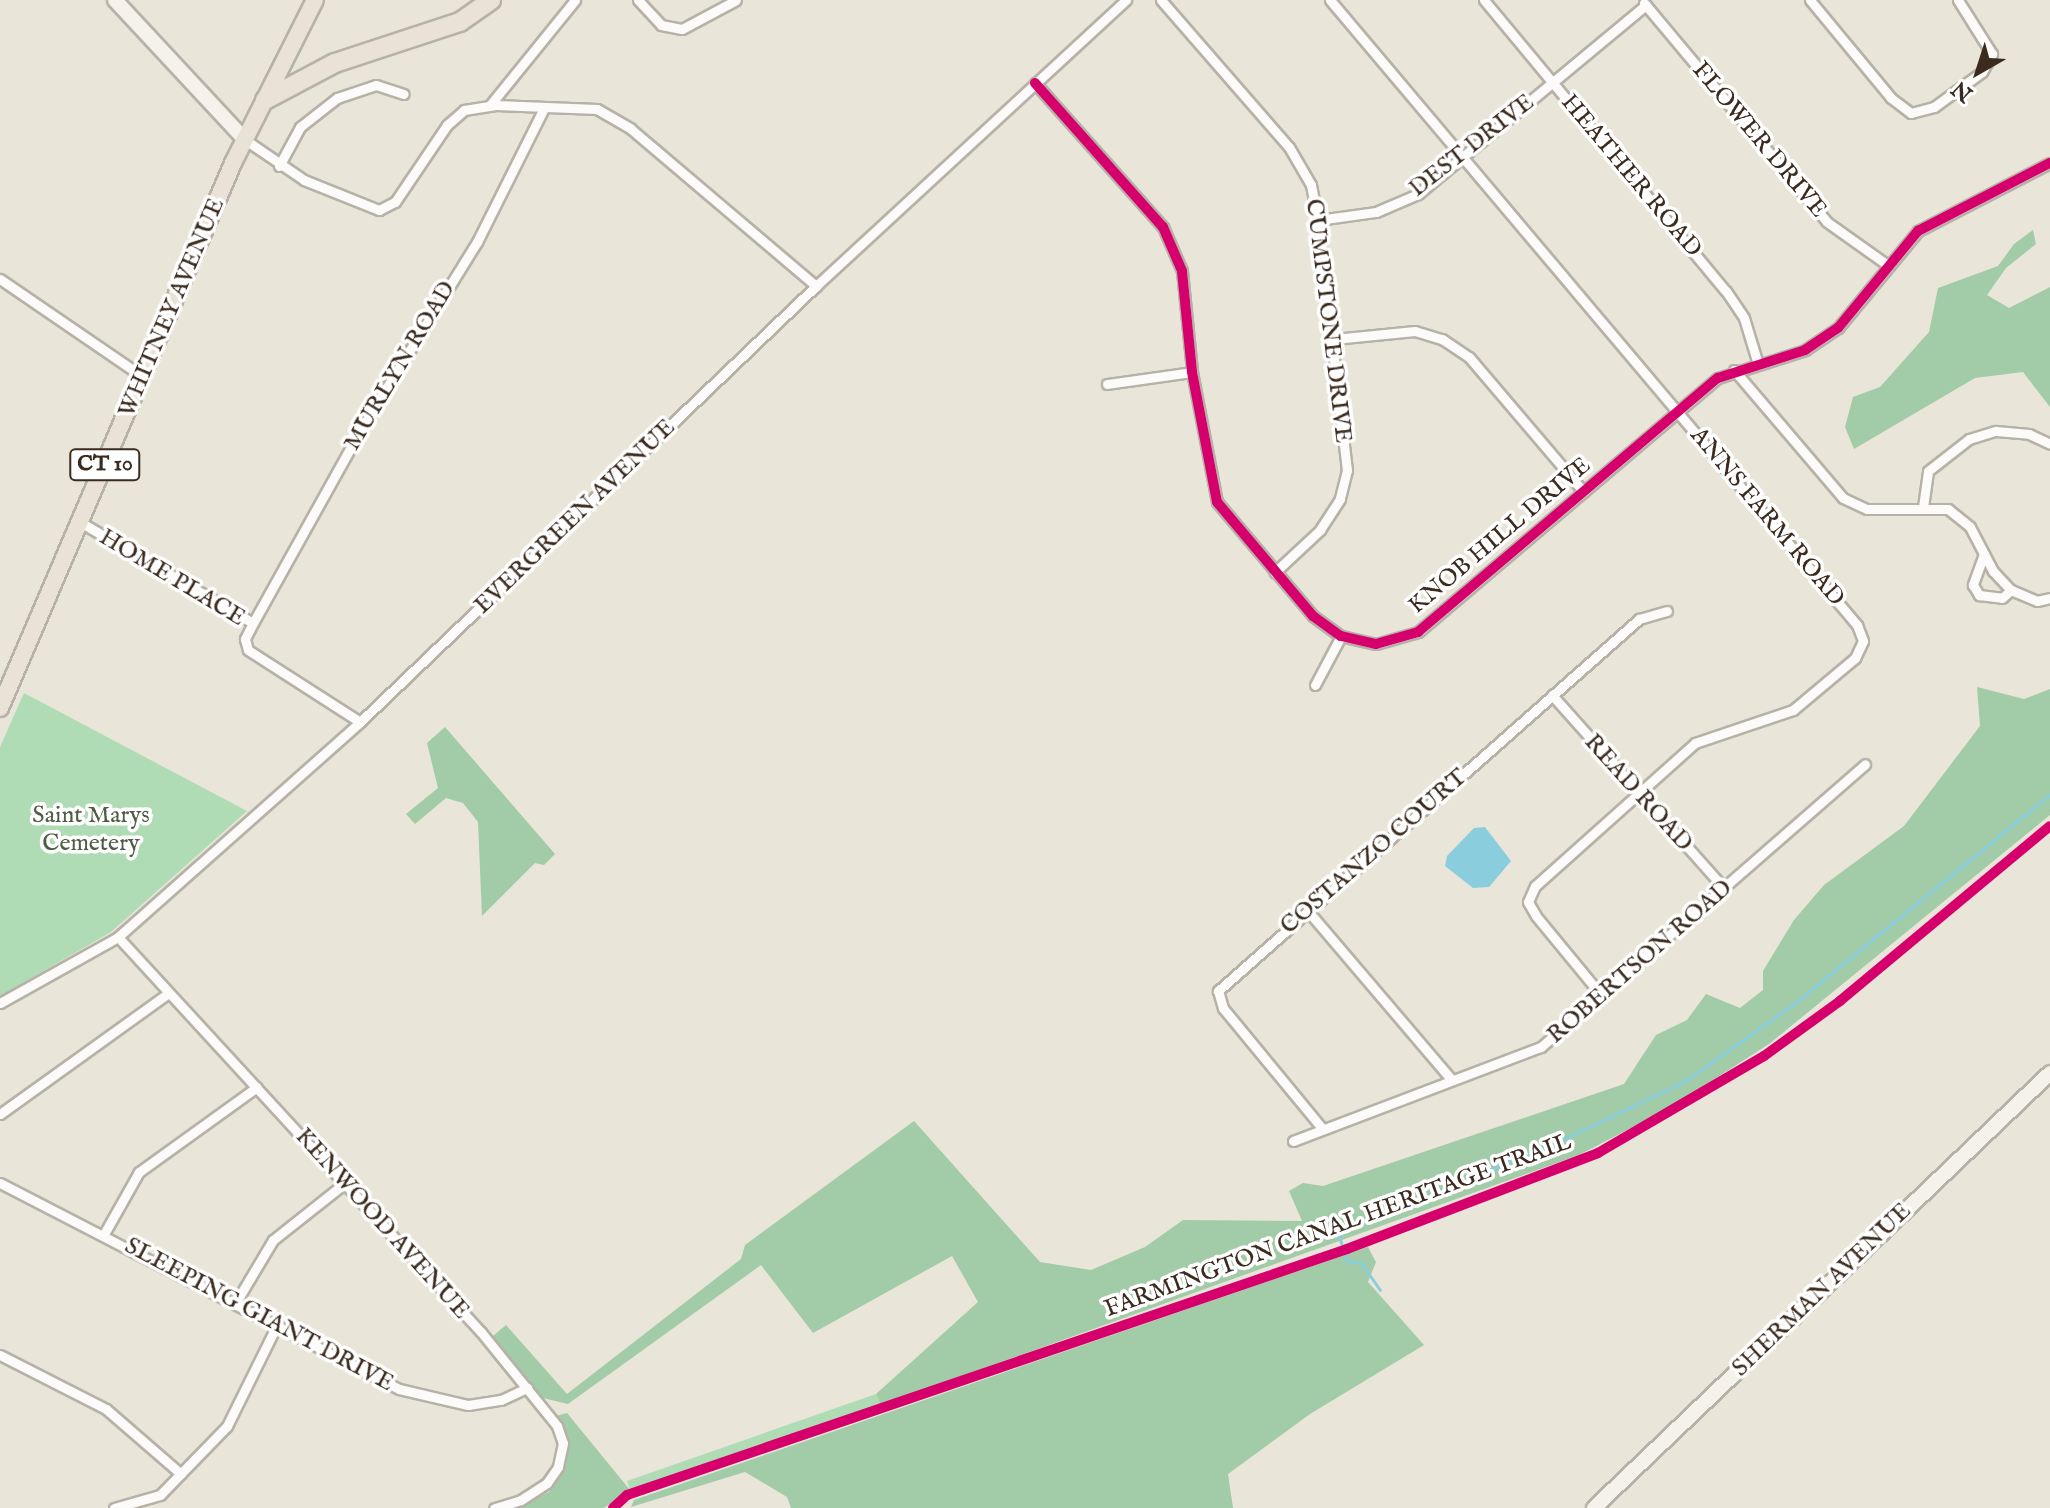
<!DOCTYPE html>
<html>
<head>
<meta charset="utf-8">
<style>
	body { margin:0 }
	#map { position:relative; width:2050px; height:1508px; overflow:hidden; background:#e9e5d8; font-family:"IM FELL English",serif }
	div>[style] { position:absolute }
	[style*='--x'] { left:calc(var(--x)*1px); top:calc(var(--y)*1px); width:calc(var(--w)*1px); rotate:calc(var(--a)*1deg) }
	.green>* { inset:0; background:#afdcb5 }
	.forest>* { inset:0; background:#a2cba8 }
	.water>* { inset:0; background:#8acedd }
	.stream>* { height:3px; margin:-1.5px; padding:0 1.5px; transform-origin:1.5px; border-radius:1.5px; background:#8acedd }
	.roads { filter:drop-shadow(2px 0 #b6b2a8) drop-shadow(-2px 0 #b6b2a8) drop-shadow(0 2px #b6b2a8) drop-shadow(0 -2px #b6b2a8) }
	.minor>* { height:9px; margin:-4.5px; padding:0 4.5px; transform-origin:4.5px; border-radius:4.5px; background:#fcfbf9 }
	.secondary>* { height:14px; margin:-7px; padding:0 7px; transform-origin:7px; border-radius:7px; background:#f5f1eb }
	.trunk>* { height:16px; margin:-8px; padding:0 8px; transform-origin:8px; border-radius:8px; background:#eae2d6 }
	.motorway>* { height:18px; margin:-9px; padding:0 9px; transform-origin:9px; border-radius:9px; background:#eae2d6 }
	.cycleway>* { height:10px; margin:-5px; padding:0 5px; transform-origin:5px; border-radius:5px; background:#d6006c }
	span { translate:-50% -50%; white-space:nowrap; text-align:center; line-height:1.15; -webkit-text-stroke:7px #fff; paint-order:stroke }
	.shield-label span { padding:2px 6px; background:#fff; border:2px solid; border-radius:6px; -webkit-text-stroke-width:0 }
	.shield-label { font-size:22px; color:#3b2a1e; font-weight:700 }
	.street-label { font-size:24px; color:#3b2a1e }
	.park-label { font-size:24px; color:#4f5d43 }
	.north { position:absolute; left:1938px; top:32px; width:80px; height:80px; -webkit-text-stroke:6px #fff; paint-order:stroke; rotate:219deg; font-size:22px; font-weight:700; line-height:32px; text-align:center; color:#3b2a1e }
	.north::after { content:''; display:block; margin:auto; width:28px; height:36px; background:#3b2a1e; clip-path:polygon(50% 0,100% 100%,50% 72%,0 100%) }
</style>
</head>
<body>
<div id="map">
	<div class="green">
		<i style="clip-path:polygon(24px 693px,247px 811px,111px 932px,0 996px,0 747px)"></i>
		<i style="clip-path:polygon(876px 1394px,881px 1405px,630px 1490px,627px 1481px)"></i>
	</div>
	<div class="forest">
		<i style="clip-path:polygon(2033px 230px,2036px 244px,2006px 268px,1987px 295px,2009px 308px,2050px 287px,2050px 407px,2023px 372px,1975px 378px,1854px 449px,1845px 427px,1853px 397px,1880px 387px,1929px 332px,1938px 288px,1998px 266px,2014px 244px)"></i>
		<i style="clip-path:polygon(1977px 687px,2024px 699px,2050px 689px,2050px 815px,1769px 1044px,1671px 1107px,1579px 1155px,881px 1405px,876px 1394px,978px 1302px,952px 1256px,813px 1333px,761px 1265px,568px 1404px,543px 1398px,493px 1336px,506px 1325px,567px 1394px,741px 1259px,745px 1245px,914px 1121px,1040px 1262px,1091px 1270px,1145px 1247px,1183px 1220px,1302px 1221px,1289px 1191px,1303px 1183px,1323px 1186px,1624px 1084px,1656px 1035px,1687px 1020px,1706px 994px,1740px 1008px,1763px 990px,1763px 971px,1794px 920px,1824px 885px,1904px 826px,1980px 726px)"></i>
		<i style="clip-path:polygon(445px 727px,555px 854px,544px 865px,535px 863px,482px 916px,478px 822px,463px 803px,446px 798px,415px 824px,406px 814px,438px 788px,427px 743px)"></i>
		<i style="clip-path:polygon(1368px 1247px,1376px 1262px,1368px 1282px,1424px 1345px,1310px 1414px,1228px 1474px,1233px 1508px,791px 1508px,787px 1497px,745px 1472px,631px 1507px,634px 1500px)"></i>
		<i style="clip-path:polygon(567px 1413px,630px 1490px,604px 1508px,518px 1508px,549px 1492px,560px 1475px,565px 1452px,556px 1416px)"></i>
	</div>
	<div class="water">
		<i style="clip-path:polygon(1485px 827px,1511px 861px,1489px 887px,1473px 888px,1445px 866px,1447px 856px,1474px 828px)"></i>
	</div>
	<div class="stream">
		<i style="--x:1380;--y:1290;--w:33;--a:-125"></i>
		<i style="--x:1361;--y:1263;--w:14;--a:-172"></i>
		<i style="--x:1347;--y:1261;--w:26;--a:-108"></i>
		<i style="--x:1339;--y:1236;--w:8;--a:-40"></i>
		<i style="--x:1345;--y:1231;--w:242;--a:-22.9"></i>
		<i style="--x:1568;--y:1137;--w:130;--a:-25.6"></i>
		<i style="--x:1685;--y:1081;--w:135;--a:-35.3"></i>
		<i style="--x:1795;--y:1003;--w:330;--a:-39.3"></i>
	</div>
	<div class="roads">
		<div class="minor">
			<i style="--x:638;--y:0;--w:34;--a:47"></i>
			<i style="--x:661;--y:25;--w:21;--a:11"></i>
			<i style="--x:682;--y:29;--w:61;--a:-28.2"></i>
			<i style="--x:1161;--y:0;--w:195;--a:49"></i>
			<i style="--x:1289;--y:147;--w:44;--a:59.9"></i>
			<i style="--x:1311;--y:185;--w:36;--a:79"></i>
			<i style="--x:1318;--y:220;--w:252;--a:83.4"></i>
			<i style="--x:1347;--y:470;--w:30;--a:104"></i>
			<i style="--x:1340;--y:499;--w:37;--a:123"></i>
			<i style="--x:1320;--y:530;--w:62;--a:137"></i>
			<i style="--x:1330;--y:0;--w:818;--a:49.86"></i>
			<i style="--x:1857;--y:625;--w:17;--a:69"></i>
			<i style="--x:1863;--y:641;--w:19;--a:115"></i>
			<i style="--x:1855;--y:658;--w:81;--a:140"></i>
			<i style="--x:1793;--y:710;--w:103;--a:161.4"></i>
			<i style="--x:1695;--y:743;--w:215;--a:138.2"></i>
			<i style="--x:1535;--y:886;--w:17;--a:114"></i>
			<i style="--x:1528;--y:902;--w:16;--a:60"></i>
			<i style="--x:1536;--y:916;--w:104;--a:50.5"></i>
			<i style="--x:1484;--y:0;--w:378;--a:50.3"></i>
			<i style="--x:1726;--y:291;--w:32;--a:56"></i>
			<i style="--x:1744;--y:318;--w:48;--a:73.1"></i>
			<i style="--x:1810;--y:0;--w:127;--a:50.4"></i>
			<i style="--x:1891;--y:98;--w:25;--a:37"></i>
			<i style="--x:1911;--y:113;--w:24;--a:-15"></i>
			<i style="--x:1934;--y:107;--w:59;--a:-36.1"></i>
			<i style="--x:1982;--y:72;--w:21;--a:-61"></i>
			<i style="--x:1992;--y:54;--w:64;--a:-122.2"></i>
			<i style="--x:1644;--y:3;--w:285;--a:50.1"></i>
			<i style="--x:1827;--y:222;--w:76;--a:35.4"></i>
			<i style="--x:1035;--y:83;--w:193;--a:48.4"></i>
			<i style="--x:1163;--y:227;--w:48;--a:66.6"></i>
			<i style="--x:1182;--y:271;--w:101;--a:84.3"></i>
			<i style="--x:1192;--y:372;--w:132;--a:79.1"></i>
			<i style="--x:1217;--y:502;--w:149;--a:49.9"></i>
			<i style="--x:1313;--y:616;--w:34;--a:36"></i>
			<i style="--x:1341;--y:636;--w:36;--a:13"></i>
			<i style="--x:1376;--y:644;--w:44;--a:-15.9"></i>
			<i style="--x:1418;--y:632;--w:393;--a:-40.3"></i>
			<i style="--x:1718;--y:378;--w:91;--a:-17.8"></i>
			<i style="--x:1805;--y:350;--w:40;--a:-34"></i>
			<i style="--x:1838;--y:328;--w:126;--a:-50.5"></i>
			<i style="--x:1918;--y:231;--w:148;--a:-27.3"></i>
			<i style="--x:490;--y:105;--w:135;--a:-51"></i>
			<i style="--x:244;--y:139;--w:73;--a:34.3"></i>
			<i style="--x:304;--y:180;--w:81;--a:21.8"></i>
			<i style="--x:379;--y:210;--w:18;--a:-27"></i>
			<i style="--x:395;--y:202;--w:93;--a:-56"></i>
			<i style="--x:447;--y:125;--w:23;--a:-41"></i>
			<i style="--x:464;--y:110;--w:32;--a:-9"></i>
			<i style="--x:496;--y:105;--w:101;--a:2.3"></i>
			<i style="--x:597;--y:109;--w:39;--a:30"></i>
			<i style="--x:631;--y:129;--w:243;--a:40.3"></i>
			<i style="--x:279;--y:166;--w:44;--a:-61.7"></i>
			<i style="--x:300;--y:127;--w:47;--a:-38.1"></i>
			<i style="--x:337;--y:98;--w:41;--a:-18.4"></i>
			<i style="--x:376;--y:85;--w:29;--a:18"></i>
			<i style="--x:1318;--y:220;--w:59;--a:-7.9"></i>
			<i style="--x:1376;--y:212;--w:46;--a:-23.2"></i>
			<i style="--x:1418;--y:194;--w:296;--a:-39.7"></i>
			<i style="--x:0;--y:279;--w:173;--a:34.4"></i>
			<i style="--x:1334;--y:339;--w:81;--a:-5.6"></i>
			<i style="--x:1415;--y:331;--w:28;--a:17"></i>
			<i style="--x:1442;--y:339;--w:32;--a:34"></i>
			<i style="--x:1469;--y:357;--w:177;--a:49.6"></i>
			<i style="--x:1734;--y:370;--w:168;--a:49.6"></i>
			<i style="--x:1843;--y:498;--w:26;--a:25"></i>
			<i style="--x:1867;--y:509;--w:81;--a:0"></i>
			<i style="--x:1948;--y:509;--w:28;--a:39"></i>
			<i style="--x:1970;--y:527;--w:50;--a:62.4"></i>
			<i style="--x:1993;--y:571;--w:26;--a:47"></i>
			<i style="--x:2011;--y:590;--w:28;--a:23"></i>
			<i style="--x:2037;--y:601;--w:13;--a:-13"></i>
			<i style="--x:1107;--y:384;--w:86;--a:-8"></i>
			<i style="--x:1923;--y:507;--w:36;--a:-82"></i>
			<i style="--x:1928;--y:471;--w:52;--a:-38"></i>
			<i style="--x:1969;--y:439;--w:28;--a:-17"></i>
			<i style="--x:1996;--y:431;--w:33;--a:5"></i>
			<i style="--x:2029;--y:434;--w:23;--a:25"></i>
			<i style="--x:80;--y:522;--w:200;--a:30.3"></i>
			<i style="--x:253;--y:623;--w:18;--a:117"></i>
			<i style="--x:245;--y:639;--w:11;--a:75"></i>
			<i style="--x:248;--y:650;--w:133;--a:32.7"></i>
			<i style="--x:1984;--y:554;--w:33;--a:110"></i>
			<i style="--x:1973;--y:585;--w:12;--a:59"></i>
			<i style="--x:1979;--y:595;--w:23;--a:7"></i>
			<i style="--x:2002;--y:598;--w:12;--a:-42"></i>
			<i style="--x:253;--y:623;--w:222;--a:-60.9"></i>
			<i style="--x:361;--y:429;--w:220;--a:-58.2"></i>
			<i style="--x:477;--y:242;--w:150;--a:-63.4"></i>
			<i style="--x:1315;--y:685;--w:55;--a:-62"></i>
			<i style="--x:1552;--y:695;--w:260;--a:48.3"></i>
			<i style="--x:1308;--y:911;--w:221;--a:49.6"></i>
			<i style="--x:118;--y:937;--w:536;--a:47.42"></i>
			<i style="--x:481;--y:1332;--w:121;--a:51"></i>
			<i style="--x:557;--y:1426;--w:18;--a:71"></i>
			<i style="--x:563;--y:1443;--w:25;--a:102"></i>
			<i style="--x:558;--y:1467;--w:19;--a:125"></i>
			<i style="--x:547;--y:1483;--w:31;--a:147"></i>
			<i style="--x:521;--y:1500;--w:28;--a:163"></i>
			<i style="--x:0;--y:1003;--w:135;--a:-29.2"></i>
			<i style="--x:118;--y:937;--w:324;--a:-41.6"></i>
			<i style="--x:360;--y:722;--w:631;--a:-43.72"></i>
			<i style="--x:816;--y:286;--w:422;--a:-42.7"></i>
			<i style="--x:0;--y:1114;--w:206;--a:-35.7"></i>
			<i style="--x:1321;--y:1127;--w:154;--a:-129.5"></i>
			<i style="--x:1223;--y:1008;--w:18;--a:-106"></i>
			<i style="--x:1218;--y:991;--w:562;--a:-41.46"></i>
			<i style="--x:1639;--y:619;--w:29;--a:-16"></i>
			<i style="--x:1293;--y:1141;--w:265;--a:-20.8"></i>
			<i style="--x:1541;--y:1047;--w:430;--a:-41.1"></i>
			<i style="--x:0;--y:1183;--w:449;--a:27.3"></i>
			<i style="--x:399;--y:1389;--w:71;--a:13.1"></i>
			<i style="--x:468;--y:1405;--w:33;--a:-9"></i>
			<i style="--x:501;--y:1400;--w:29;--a:-25"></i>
			<i style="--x:104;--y:1234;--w:71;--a:-60.6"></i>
			<i style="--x:139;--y:1172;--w:145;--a:-35.8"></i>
			<i style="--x:236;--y:1302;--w:72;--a:-59.2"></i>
			<i style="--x:273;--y:1240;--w:92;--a:-38.4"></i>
			<i style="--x:0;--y:1355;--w:119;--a:27"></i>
			<i style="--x:106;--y:1409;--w:99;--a:40.9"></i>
			<i style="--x:114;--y:1508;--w:48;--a:-15.8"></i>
			<i style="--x:160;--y:1495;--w:96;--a:-45.8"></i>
			<i style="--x:227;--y:1426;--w:115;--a:-63.7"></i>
		</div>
		<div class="secondary">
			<i style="--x:115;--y:0;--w:190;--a:47.1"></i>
			<i style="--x:1594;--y:1508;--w:630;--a:-43.65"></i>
		</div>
		<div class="trunk">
			<i style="--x:0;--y:708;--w:593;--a:-66.85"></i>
			<i style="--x:233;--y:163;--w:182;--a:-63.3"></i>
		</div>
		<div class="motorway">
			<i style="--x:265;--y:100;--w:79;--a:-27.9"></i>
			<i style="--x:335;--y:63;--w:132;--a:-18.2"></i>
			<i style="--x:460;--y:22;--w:38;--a:-35"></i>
		</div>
	</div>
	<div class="cycleway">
		<i style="--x:1035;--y:83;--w:193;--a:48.4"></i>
		<i style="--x:1163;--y:227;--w:48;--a:66.6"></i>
		<i style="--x:1182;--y:271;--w:101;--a:84.3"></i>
		<i style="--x:1192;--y:372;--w:132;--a:79.1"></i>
		<i style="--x:1217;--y:502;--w:149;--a:49.9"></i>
		<i style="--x:1313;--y:616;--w:34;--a:36"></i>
		<i style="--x:1341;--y:636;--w:36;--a:13"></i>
		<i style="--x:1376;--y:644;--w:44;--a:-15.9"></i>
		<i style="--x:1418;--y:632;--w:393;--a:-40.3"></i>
		<i style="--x:1718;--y:378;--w:91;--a:-17.8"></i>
		<i style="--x:1805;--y:350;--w:40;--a:-34"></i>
		<i style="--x:1838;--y:328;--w:126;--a:-50.5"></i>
		<i style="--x:1918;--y:231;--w:148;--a:-27.3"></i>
		<i style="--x:613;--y:1508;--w:19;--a:-43"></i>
		<i style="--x:627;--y:1495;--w:761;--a:-18.86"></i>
		<i style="--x:1347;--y:1249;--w:269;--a:-20.9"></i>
		<i style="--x:1598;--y:1153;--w:192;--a:-30.3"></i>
		<i style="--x:1764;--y:1056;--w:94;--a:-35.9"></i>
		<i style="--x:1840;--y:1001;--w:273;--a:-39.8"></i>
	</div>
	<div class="shield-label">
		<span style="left:105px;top:465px">CT 10</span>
	</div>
	<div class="street-label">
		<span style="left:1759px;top:140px;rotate:50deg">FLOWER DRIVE</span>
		<span style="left:1472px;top:146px;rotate:-38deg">DEST DRIVE</span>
		<span style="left:1631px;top:176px;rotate:50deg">HEATHER ROAD</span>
		<span style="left:172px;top:308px;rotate:-67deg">WHITNEY AVENUE</span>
		<span style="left:1328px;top:321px;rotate:83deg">CUMPSTONE DRIVE</span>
		<span style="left:400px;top:366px;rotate:-59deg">MURLYN ROAD</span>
		<span style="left:575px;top:517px;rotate:-44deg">EVERGREEN AVENUE</span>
		<span style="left:1767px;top:517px;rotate:50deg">ANNS FARM ROAD</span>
		<span style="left:1500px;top:536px;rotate:-40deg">KNOB HILL DRIVE</span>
		<span style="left:172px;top:578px;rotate:31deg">HOME PLACE</span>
		<span style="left:1638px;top:793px;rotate:48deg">READ ROAD</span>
		<span style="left:1374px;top:852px;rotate:-41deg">COSTANZO COURT</span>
		<span style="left:1640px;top:962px;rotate:-41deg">ROBERTSON ROAD</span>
		<span style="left:382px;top:1224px;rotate:48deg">KENWOOD AVENUE</span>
		<span style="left:1338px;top:1226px;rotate:-20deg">FARMINGTON CANAL HERITAGE TRAIL</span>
		<span style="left:1822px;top:1290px;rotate:-44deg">SHERMAN AVENUE</span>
		<span style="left:259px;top:1315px;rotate:28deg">SLEEPING GIANT DRIVE</span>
	</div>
	<div class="park-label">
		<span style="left:91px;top:830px">Saint Marys<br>Cemetery</span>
	</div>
	<div class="north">N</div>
</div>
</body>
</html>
